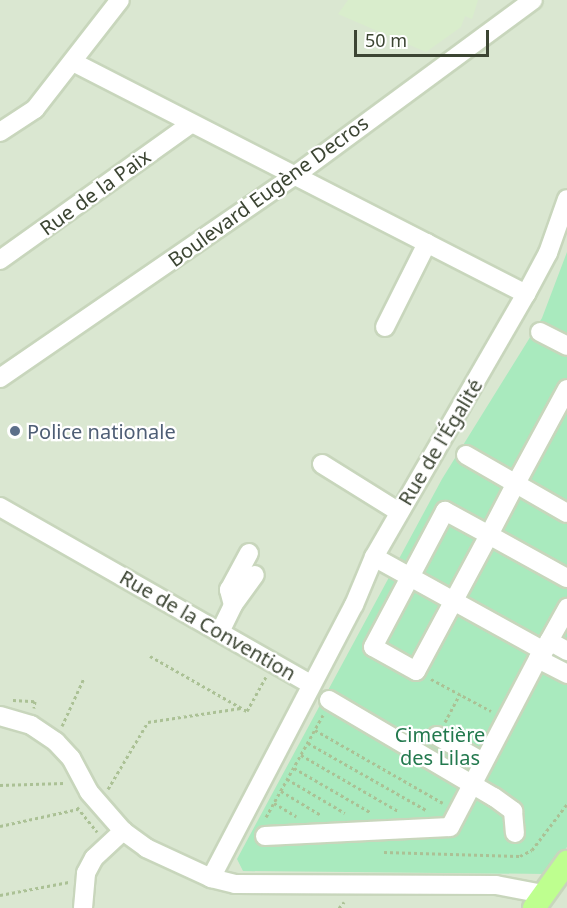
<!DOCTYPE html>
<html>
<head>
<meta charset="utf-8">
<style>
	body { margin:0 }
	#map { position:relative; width:567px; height:908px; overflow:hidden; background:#eaf3e3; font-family:"Noto Sans",sans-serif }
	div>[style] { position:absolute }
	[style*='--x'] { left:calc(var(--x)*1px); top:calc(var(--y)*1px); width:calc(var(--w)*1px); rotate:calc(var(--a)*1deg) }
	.residential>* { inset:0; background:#dae7d1 }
	.education>* { inset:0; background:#d9edcc }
	.green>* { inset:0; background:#a9eabe }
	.path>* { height:3px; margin-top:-1.5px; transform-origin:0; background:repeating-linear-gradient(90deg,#abc195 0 3px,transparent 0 6px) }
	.roads { filter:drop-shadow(2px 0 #c8d6bc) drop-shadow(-2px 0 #c8d6bc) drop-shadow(0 2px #c8d6bc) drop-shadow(0 -2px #c8d6bc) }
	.minor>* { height:18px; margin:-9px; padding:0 9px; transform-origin:9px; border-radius:9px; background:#fff }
	.major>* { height:22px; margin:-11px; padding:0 11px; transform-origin:11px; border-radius:11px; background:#beff8f }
	.dots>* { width:16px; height:16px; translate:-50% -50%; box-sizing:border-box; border:3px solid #fff; border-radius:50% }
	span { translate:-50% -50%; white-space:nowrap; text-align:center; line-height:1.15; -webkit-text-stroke:4.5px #fff; paint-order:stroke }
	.street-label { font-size:20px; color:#3c4533 }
	.service-label { font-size:20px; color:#4e5e75 }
	.left { translate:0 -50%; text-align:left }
	.park-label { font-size:20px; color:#23794e }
	.scale { position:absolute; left:354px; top:30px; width:135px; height:27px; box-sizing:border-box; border:3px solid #3c4533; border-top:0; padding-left:8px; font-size:18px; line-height:21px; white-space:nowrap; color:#3c4533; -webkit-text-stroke:4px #fff; paint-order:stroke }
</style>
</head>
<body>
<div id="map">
	<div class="residential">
		<i style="clip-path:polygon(0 0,567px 0,567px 908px,0 908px)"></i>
	</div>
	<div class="education">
		<i style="clip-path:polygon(348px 0,478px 0,472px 19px,465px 16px,461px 27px,426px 52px,338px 14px)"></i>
	</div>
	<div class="green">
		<i style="clip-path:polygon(567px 252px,567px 847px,546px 874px,243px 871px,237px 859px,442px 479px,542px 318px)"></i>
	</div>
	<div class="path">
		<i style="--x:150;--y:656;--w:112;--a:29.6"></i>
		<i style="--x:247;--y:711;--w:39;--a:-61"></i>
		<i style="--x:431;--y:679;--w:68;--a:28.1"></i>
		<i style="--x:13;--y:700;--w:22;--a:3"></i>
		<i style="--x:35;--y:701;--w:7;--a:98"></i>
		<i style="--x:445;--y:722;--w:32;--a:-62"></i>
		<i style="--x:62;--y:726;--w:53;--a:-65.4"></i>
		<i style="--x:315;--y:730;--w:147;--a:29.7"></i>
		<i style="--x:308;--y:743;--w:136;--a:29.6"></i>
		<i style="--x:301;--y:755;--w:112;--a:30"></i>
		<i style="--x:294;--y:768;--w:88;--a:30.1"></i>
		<i style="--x:287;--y:779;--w:67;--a:30.4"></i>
		<i style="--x:0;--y:785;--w:64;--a:-1.8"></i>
		<i style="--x:108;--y:789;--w:78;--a:-59.2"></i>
		<i style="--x:148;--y:722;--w:94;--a:-8.6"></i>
		<i style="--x:281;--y:791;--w:47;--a:31"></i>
		<i style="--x:274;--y:803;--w:26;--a:31"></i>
		<i style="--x:77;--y:807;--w:32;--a:51"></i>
		<i style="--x:266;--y:817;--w:117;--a:-60.8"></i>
		<i style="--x:0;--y:826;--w:80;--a:-12.3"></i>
		<i style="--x:384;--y:852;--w:136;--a:1.7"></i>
		<i style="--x:520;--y:856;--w:13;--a:-27"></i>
		<i style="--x:532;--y:850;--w:58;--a:-52.7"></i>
		<i style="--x:0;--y:895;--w:70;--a:-10.7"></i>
		<i style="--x:339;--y:908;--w:8;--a:-50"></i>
	</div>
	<div class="roads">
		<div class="minor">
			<i style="--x:73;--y:62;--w:509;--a:27.12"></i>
			<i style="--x:0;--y:132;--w:42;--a:-33.3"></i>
			<i style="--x:35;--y:109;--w:138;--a:-52.1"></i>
			<i style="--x:0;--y:260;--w:232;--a:-35.5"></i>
			<i style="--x:385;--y:327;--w:94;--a:-63.4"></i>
			<i style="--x:540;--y:332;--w:30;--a:27"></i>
			<i style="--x:0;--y:378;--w:355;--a:-34.5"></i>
			<i style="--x:293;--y:177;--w:298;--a:-36.4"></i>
			<i style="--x:567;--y:389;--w:109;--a:118.4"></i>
			<i style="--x:515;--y:485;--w:56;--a:117.5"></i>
			<i style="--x:489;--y:535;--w:154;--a:118.2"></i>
			<i style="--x:416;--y:671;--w:49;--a:-150.8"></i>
			<i style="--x:373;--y:647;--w:154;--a:-62.1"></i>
			<i style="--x:445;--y:511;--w:50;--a:28.6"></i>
			<i style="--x:489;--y:535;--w:89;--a:28.9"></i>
			<i style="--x:466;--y:455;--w:116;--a:29.9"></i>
			<i style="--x:322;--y:464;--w:91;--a:31.9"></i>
			<i style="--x:0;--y:507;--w:357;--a:29.7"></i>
			<i style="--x:374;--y:557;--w:194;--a:28.9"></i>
			<i style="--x:544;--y:651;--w:10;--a:127"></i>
			<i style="--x:538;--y:659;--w:33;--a:27"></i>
			<i style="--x:233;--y:605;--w:37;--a:-54"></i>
			<i style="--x:220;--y:632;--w:30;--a:-64"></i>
			<i style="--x:233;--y:605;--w:16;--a:-105"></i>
			<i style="--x:229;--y:590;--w:42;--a:-61.6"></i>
			<i style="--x:549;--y:641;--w:38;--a:-61"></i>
			<i style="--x:544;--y:651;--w:11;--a:-63"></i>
			<i style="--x:549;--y:641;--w:21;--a:29"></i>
			<i style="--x:329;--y:700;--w:191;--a:30.5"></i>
			<i style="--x:494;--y:797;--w:24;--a:36"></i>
			<i style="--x:513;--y:811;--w:22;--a:85"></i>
			<i style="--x:0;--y:716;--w:32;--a:16"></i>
			<i style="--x:31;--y:725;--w:30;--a:34"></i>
			<i style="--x:56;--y:742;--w:22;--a:47"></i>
			<i style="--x:71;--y:758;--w:38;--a:62"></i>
			<i style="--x:89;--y:792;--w:52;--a:48.9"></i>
			<i style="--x:123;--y:831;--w:29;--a:36"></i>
			<i style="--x:146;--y:848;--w:72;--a:24.8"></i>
			<i style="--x:211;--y:878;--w:25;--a:14"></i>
			<i style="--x:235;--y:884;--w:261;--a:0.2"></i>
			<i style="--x:496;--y:885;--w:48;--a:10.8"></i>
			<i style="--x:437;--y:736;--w:53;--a:29.5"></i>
			<i style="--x:265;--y:836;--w:185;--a:-2.8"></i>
			<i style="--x:450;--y:827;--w:190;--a:-62.4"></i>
			<i style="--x:211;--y:878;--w:308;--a:-62.4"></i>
			<i style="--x:354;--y:605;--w:52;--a:-67.4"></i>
			<i style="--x:374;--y:557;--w:304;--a:-60"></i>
			<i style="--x:526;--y:294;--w:47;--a:-61.8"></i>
			<i style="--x:548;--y:253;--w:57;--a:-70.6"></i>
			<i style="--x:83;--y:908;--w:35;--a:-85"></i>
			<i style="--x:86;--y:873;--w:17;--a:-62"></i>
			<i style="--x:94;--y:858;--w:40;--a:-43"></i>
		</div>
		<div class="major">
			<i style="--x:534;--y:908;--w:57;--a:-54.3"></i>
		</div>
	</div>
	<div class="dots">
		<i style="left:15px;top:431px;background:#5c6f8a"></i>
	</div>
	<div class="street-label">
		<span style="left:268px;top:191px;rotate:-36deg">Boulevard Eugène Decros</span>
		<span style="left:95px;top:192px;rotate:-36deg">Rue de la Paix</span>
		<span style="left:440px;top:442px;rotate:-59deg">Rue de l'Égalité</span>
		<span style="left:208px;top:625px;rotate:30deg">Rue de la Convention</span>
	</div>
	<div class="service-label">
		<span class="left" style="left:27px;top:431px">Police nationale</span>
	</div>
	<div class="park-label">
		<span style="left:440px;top:746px">Cimetière<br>des Lilas</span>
	</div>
	<div class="scale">50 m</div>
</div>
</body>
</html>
